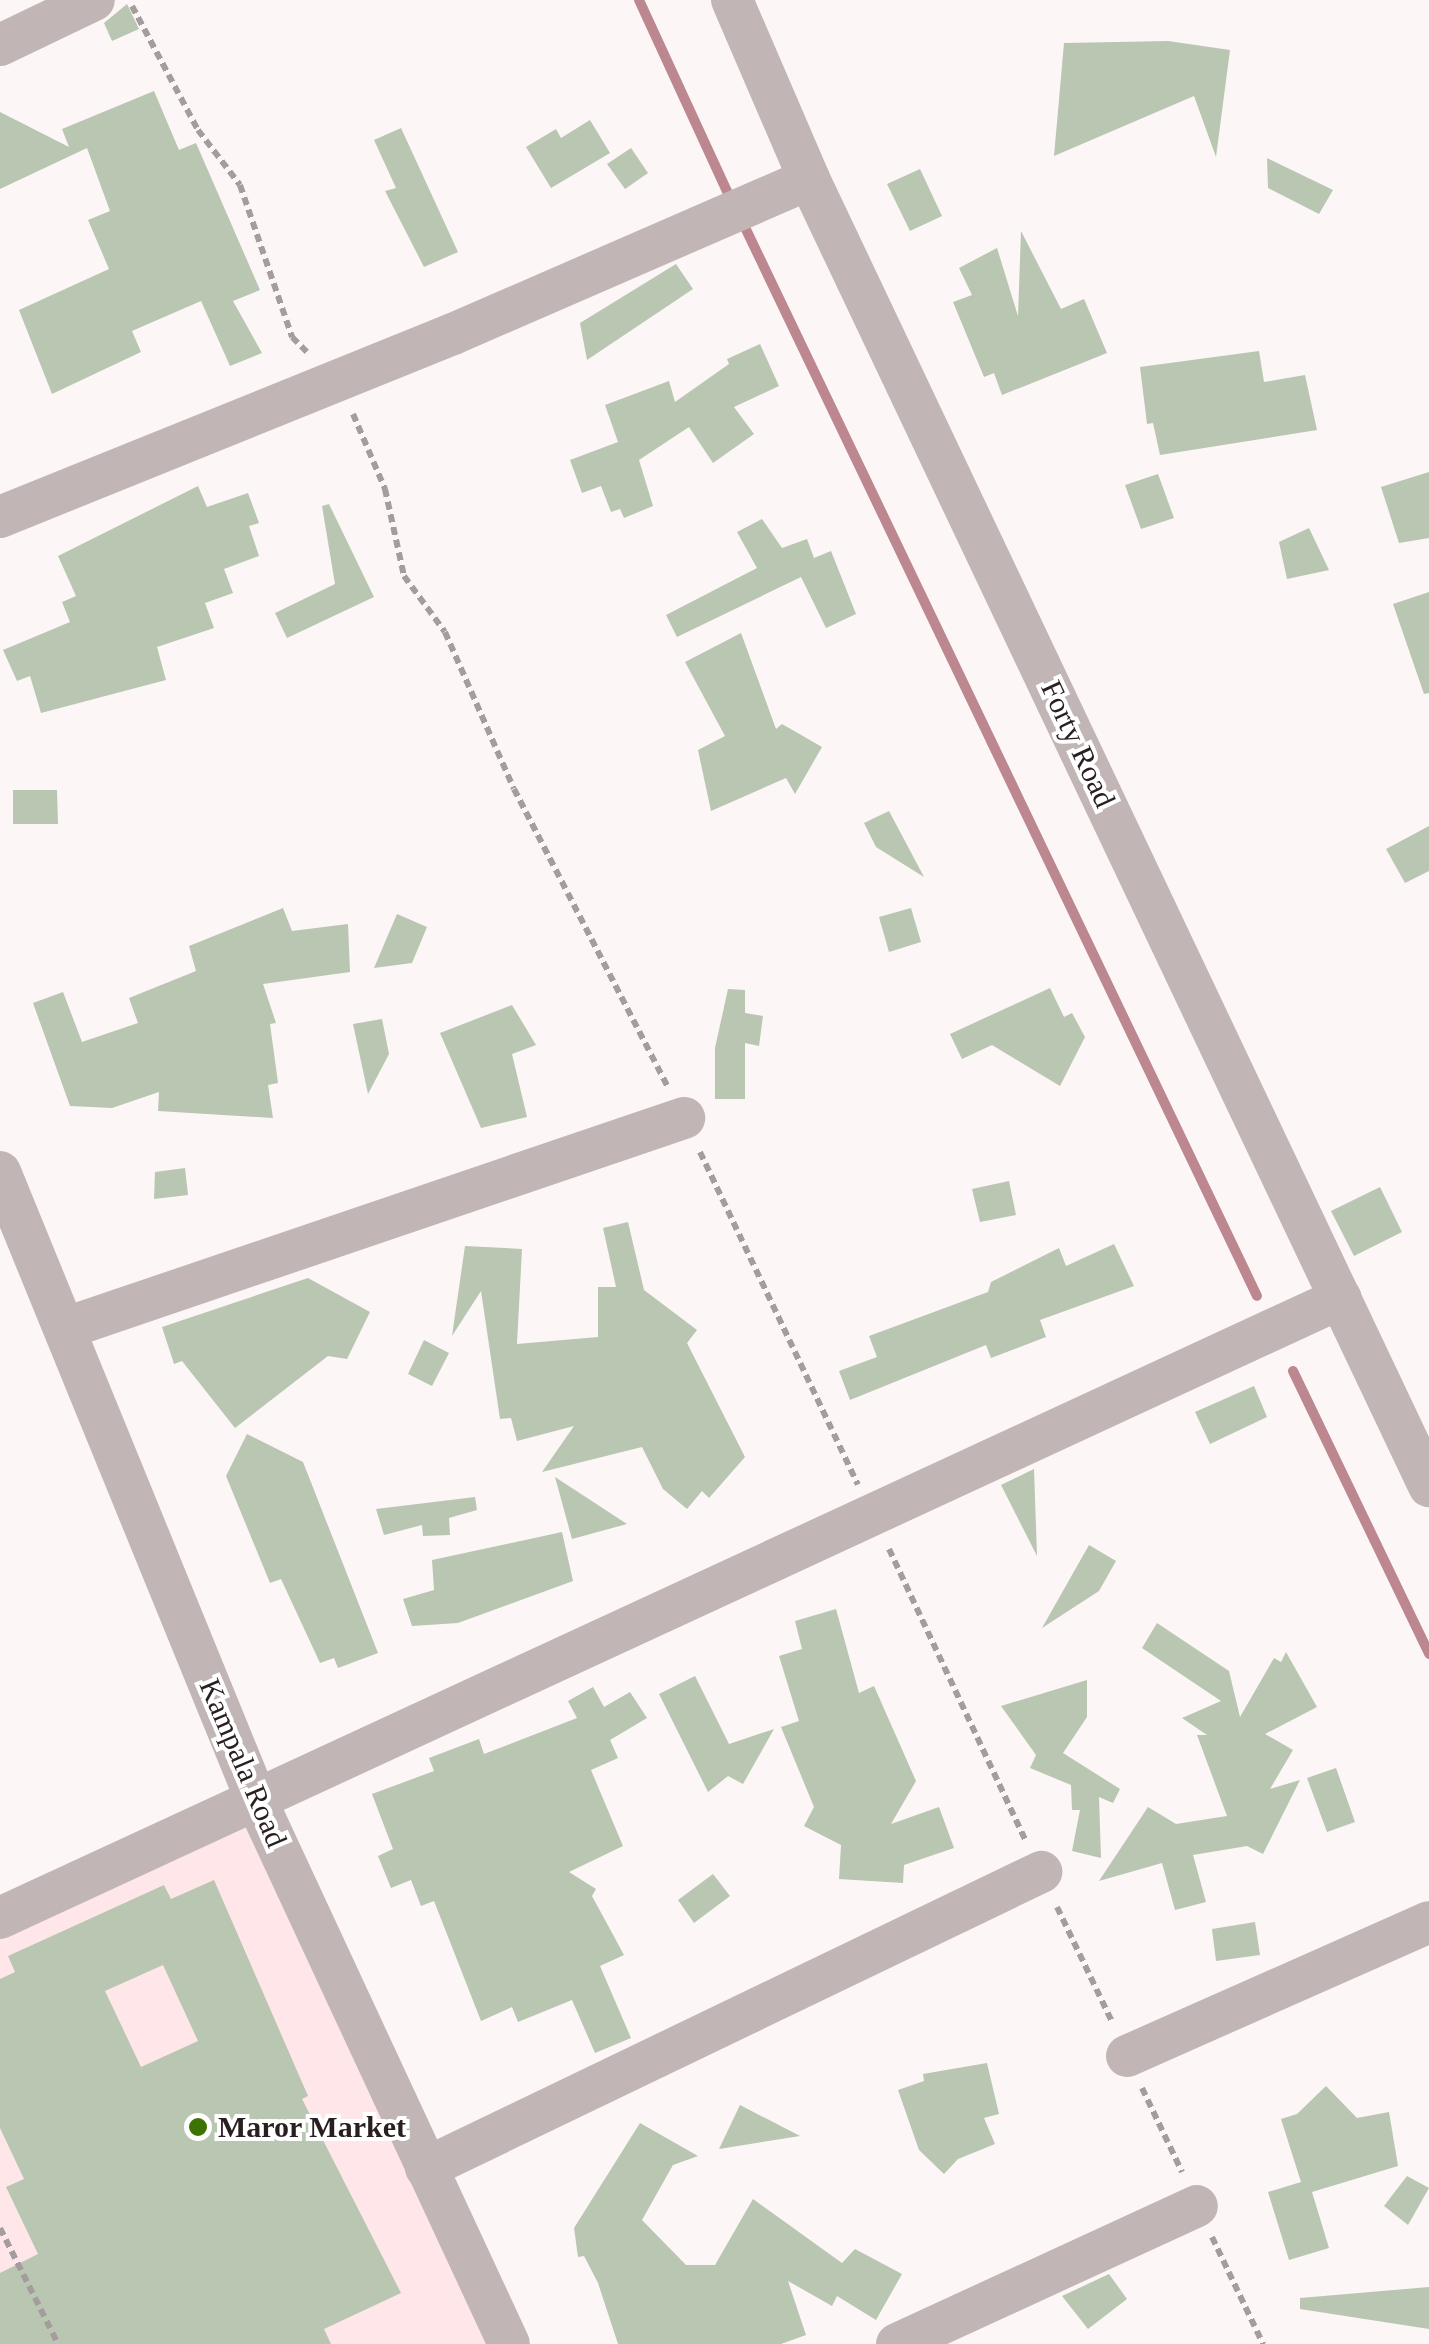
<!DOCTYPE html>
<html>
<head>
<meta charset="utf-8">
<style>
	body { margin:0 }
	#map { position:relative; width:1429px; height:2344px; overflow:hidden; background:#fcf6f6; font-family:"Times New Roman",serif }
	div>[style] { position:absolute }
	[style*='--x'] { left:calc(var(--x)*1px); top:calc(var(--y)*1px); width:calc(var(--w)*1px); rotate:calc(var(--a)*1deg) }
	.built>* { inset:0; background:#fee6e9 }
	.stream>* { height:10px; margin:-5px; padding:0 5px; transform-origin:5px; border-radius:5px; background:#bc878e }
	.building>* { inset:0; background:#b9c6b1 }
	.path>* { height:6px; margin-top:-3px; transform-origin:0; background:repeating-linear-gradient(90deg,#a59d9d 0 8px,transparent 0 13px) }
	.minor>* { height:42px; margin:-21px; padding:0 21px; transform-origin:21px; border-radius:21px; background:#c1b5b6 }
	.dots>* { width:28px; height:28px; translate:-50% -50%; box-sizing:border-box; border:5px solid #fff; border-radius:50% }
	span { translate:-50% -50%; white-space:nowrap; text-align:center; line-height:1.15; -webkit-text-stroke:8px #fff; paint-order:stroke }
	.street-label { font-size:30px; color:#291f20 }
	.poi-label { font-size:30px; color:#291f20; font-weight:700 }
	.left { translate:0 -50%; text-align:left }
</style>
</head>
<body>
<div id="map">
	<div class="built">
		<i style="clip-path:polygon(245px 1799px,495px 2344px,0 2344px,0 1909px)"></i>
	</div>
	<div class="stream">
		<i style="--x:639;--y:0;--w:225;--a:65.3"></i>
		<i style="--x:741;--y:219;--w:1194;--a:64.4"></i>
		<i style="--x:1293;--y:1371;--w:314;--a:64.3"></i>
	</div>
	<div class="building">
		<i style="clip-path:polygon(127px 4px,139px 29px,112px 41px,104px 23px)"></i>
		<i style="clip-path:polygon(1168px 41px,1230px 50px,1216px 157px,1194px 96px,1054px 156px,1064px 43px)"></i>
		<i style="clip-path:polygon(154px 91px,179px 150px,196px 143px,260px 290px,233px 301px,262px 353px,230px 366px,201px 301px,132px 331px,141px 352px,52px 394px,19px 310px,109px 269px,88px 220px,110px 211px,87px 148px,0 189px,0 112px,69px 147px,62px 129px)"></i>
		<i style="clip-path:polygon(590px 120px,610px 153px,551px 188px,526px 147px,556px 129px,561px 138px)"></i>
		<i style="clip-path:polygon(401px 128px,458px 252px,424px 267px,385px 191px,396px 188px,374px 140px)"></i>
		<i style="clip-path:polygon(631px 148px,648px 173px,625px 189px,607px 164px)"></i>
		<i style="clip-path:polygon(1267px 158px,1333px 190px,1319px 214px,1268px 188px)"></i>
		<i style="clip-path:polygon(920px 169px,942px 216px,910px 231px,887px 184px)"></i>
		<i style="clip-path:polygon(1021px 231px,1061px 309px,1084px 299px,1107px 353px,1002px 395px,994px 373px,984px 377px,953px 302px,972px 295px,959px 268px,997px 248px,1018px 316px)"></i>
		<i style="clip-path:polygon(676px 264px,693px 289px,587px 360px,580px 323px)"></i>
		<i style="clip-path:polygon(760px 344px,779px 386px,734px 407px,754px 434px,713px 463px,689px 427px,639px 460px,653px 506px,624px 518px,620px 509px,611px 512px,601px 486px,582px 493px,570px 460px,618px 442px,605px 405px,669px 381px,675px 402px,729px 364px,727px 359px)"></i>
		<i style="clip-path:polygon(1259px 351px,1264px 382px,1305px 375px,1317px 430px,1160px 455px,1153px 423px,1147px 424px,1140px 367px)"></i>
		<i style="clip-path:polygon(1429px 472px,1429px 538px,1399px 543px,1381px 487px)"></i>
		<i style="clip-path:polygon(1158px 474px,1174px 518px,1141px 529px,1125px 485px)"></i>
		<i style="clip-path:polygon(198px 486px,207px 507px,248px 493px,259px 523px,249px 526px,259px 556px,224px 569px,233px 593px,205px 603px,214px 628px,157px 647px,166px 680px,41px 713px,30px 676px,17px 681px,3px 650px,70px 622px,62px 602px,76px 596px,58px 556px)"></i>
		<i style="clip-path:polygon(329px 504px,374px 597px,287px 638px,275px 613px,335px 584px,322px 506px)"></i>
		<i style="clip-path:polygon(762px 519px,782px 548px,807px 539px,814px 558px,831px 551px,856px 614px,826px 628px,801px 577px,677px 637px,666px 615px,757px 568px,737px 532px)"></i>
		<i style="clip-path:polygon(1309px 528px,1329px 570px,1287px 579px,1279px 542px)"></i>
		<i style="clip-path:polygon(1429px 592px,1429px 693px,1424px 694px,1393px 604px)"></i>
		<i style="clip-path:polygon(741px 633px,776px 729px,782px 724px,822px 747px,795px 794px,786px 778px,711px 811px,698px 750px,725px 736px,685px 662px)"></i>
		<i style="clip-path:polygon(13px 790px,57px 790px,58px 824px,13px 824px)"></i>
		<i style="clip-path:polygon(889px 811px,924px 877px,876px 847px,864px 823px)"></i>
		<i style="clip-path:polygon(1429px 826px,1429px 871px,1405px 883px,1386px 849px)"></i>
		<i style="clip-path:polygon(283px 908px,292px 931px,348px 924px,350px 972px,263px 984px,276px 1023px,270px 1024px,278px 1083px,268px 1085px,273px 1118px,158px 1111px,159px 1092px,112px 1108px,70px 1106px,33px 1003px,63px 992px,82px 1042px,138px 1023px,129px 998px,196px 971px,189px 946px)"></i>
		<i style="clip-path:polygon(911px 908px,921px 942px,889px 952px,879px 917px)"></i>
		<i style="clip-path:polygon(397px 914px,427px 927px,412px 963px,374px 968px)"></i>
		<i style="clip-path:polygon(1050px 988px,1064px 1017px,1072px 1013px,1085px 1037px,1060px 1086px,992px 1045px,962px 1059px,950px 1034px)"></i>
		<i style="clip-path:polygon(728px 989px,745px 990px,745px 1013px,763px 1016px,759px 1046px,745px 1043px,745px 1099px,715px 1099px,715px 1048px)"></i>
		<i style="clip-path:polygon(512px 1005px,536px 1045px,512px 1054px,527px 1117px,481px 1128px,440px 1033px)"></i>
		<i style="clip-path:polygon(382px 1019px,389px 1054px,368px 1094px,353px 1024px)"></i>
		<i style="clip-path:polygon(185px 1168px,188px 1195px,154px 1199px,155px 1172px)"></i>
		<i style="clip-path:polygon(1009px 1181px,1016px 1215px,980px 1222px,972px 1189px)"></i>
		<i style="clip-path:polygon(1380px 1187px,1402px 1232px,1354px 1256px,1331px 1211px)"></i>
		<i style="clip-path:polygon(628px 1222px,644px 1290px,697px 1330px,687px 1343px,745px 1457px,709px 1498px,702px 1491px,687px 1509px,663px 1489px,642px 1447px,542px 1472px,574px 1426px,517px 1441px,511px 1418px,500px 1419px,481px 1291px,452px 1336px,465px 1246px,522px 1249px,517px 1344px,598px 1337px,598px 1287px,616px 1287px,603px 1228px)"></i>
		<i style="clip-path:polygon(1114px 1244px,1134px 1286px,1040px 1320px,1046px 1337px,991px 1358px,986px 1345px,850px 1400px,839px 1371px,877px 1357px,869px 1336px,988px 1292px,991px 1282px,1059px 1248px,1066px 1266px)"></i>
		<i style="clip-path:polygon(308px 1278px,370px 1312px,347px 1359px,328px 1356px,235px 1428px,182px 1361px,174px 1364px,162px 1327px)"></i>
		<i style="clip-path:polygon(424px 1340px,449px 1353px,432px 1386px,408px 1374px)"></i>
		<i style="clip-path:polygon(1254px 1386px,1267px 1417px,1210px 1444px,1195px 1412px)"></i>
		<i style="clip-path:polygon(247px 1434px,303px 1462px,378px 1653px,338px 1668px,334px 1658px,320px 1663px,281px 1579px,270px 1583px,226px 1476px)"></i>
		<i style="clip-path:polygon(1034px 1469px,1037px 1556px,1001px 1485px)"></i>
		<i style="clip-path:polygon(555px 1477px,627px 1524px,572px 1539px)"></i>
		<i style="clip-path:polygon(475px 1497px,477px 1510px,449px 1518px,450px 1535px,423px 1536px,422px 1525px,384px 1535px,376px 1509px)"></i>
		<i style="clip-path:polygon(562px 1532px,573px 1581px,458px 1623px,412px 1626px,403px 1599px,434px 1590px,432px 1560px)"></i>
		<i style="clip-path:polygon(1089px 1545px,1116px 1561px,1099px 1591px,1042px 1628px)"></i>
		<i style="clip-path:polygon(836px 1609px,859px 1693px,874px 1686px,916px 1781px,891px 1824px,939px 1807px,954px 1848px,904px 1865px,903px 1883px,839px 1879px,841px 1845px,804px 1826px,814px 1807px,781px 1727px,799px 1721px,779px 1656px,802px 1649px,795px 1621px)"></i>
		<i style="clip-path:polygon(1157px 1623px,1229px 1671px,1240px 1717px,1274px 1658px,1281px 1662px,1286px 1652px,1317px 1707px,1265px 1734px,1293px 1750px,1270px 1789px,1300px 1780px,1263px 1854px,1247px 1846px,1193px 1855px,1206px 1902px,1175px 1910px,1162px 1863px,1099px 1881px,1148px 1807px,1176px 1824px,1227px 1816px,1197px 1735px,1207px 1735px,1182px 1718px,1221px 1701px,1142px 1648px)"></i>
		<i style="clip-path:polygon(695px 1676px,729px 1744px,774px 1729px,743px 1784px,728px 1776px,708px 1792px,659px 1694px)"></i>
		<i style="clip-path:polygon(1087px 1680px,1087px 1717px,1063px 1753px,1120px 1789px,1113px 1803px,1099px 1797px,1101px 1858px,1072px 1851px,1080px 1810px,1072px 1810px,1071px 1785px,1030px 1768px,1036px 1755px,1001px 1706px)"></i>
		<i style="clip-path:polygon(593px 1687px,604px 1707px,630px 1692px,647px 1718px,610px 1740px,618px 1758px,591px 1770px,623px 1846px,569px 1872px,596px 1889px,592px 1896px,624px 1955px,600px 1966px,631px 2038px,595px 2053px,572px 2000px,518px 2022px,512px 2007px,481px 2021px,434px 1901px,421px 1906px,411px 1880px,391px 1888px,378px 1856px,393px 1849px,372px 1794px,434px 1771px,429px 1758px,479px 1739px,484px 1754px,577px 1718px,568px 1701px)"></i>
		<i style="clip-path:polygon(1336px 1768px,1355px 1822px,1327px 1832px,1307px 1778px)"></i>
		<i style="clip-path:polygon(713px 1874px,730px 1896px,694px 1923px,678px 1900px)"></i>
		<i style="clip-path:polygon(evenodd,214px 1880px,308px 2096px,302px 2099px,401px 2293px,324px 2329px,331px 2344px,0 2344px,0 2273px,38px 2254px,6px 2187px,24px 2179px,0 2128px,0 1979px,15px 1972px,8px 1956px,164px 1885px,171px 1899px,214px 1880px,163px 1965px,198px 2041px,141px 2067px,105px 1991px,163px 1965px)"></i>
		<i style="clip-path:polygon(1255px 1922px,1260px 1955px,1216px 1961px,1212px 1929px)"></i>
		<i style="clip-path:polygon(987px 2063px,999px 2114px,984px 2118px,995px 2144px,958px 2159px,944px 2174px,919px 2150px,898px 2090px,924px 2081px,923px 2074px)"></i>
		<i style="clip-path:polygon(1326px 2086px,1357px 2118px,1389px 2112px,1398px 2166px,1312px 2192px,1329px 2248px,1289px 2260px,1268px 2192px,1301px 2182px,1281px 2119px,1297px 2114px)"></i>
		<i style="clip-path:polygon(740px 2105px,800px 2136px,719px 2149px)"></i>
		<i style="clip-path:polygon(640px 2123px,698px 2156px,673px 2165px,642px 2220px,686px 2265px,715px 2265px,753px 2199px,842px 2263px,855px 2249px,902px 2274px,876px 2320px,837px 2296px,832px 2306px,788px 2281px,806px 2335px,781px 2344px,618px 2344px,598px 2283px,584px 2256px,578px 2257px,574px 2228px)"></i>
		<i style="clip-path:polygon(1407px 2176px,1429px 2188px,1408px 2225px,1384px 2206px)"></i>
		<i style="clip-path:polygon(1109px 2274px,1127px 2299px,1088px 2329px,1062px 2296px)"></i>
		<i style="clip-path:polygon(1429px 2287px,1429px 2329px,1300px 2309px,1300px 2298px)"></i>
	</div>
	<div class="path">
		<i style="--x:132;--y:6;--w:140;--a:62"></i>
		<i style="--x:198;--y:130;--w:69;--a:52.6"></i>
		<i style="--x:240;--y:185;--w:161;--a:71.1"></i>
		<i style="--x:292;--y:337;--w:21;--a:45"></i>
		<i style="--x:353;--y:414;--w:82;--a:66.9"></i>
		<i style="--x:385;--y:489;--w:89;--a:77.7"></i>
		<i style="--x:404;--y:576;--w:69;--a:53.8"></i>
		<i style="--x:445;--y:632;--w:171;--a:66.3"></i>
		<i style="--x:514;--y:789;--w:335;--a:62.7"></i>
		<i style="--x:700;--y:1152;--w:368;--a:64.6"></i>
		<i style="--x:889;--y:1549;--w:323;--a:64.9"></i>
		<i style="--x:1057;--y:1907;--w:127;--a:64.4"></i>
		<i style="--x:1142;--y:2088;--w:93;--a:64.5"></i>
		<i style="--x:0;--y:2228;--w:130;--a:63.4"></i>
		<i style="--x:1212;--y:2237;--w:119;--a:64.5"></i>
	</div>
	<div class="minor">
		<i style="--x:732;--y:0;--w:195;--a:66.7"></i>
		<i style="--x:809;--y:179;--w:1447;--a:64.62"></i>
		<i style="--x:0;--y:45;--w:104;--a:-25.6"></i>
		<i style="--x:0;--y:517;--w:489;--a:-22"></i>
		<i style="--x:453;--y:334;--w:388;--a:-23.5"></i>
		<i style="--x:0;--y:1172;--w:683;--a:67.79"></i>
		<i style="--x:258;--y:1804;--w:595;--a:65.07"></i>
		<i style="--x:66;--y:1328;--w:653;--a:-18.77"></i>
		<i style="--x:0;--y:1918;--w:1477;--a:-24.81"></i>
		<i style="--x:1127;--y:2056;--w:330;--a:-23.9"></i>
		<i style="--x:426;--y:2168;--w:683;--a:-25.7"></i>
		<i style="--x:897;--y:2344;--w:330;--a:-24.7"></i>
	</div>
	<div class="dots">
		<i style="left:198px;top:2127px;background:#3c7301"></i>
	</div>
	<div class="street-label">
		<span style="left:1078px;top:744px;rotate:65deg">Forty Road</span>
		<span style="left:243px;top:1763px;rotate:67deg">Kampala Road</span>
	</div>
	<div class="poi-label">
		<span class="left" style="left:218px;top:2127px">Maror Market</span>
	</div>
</div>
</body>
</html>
